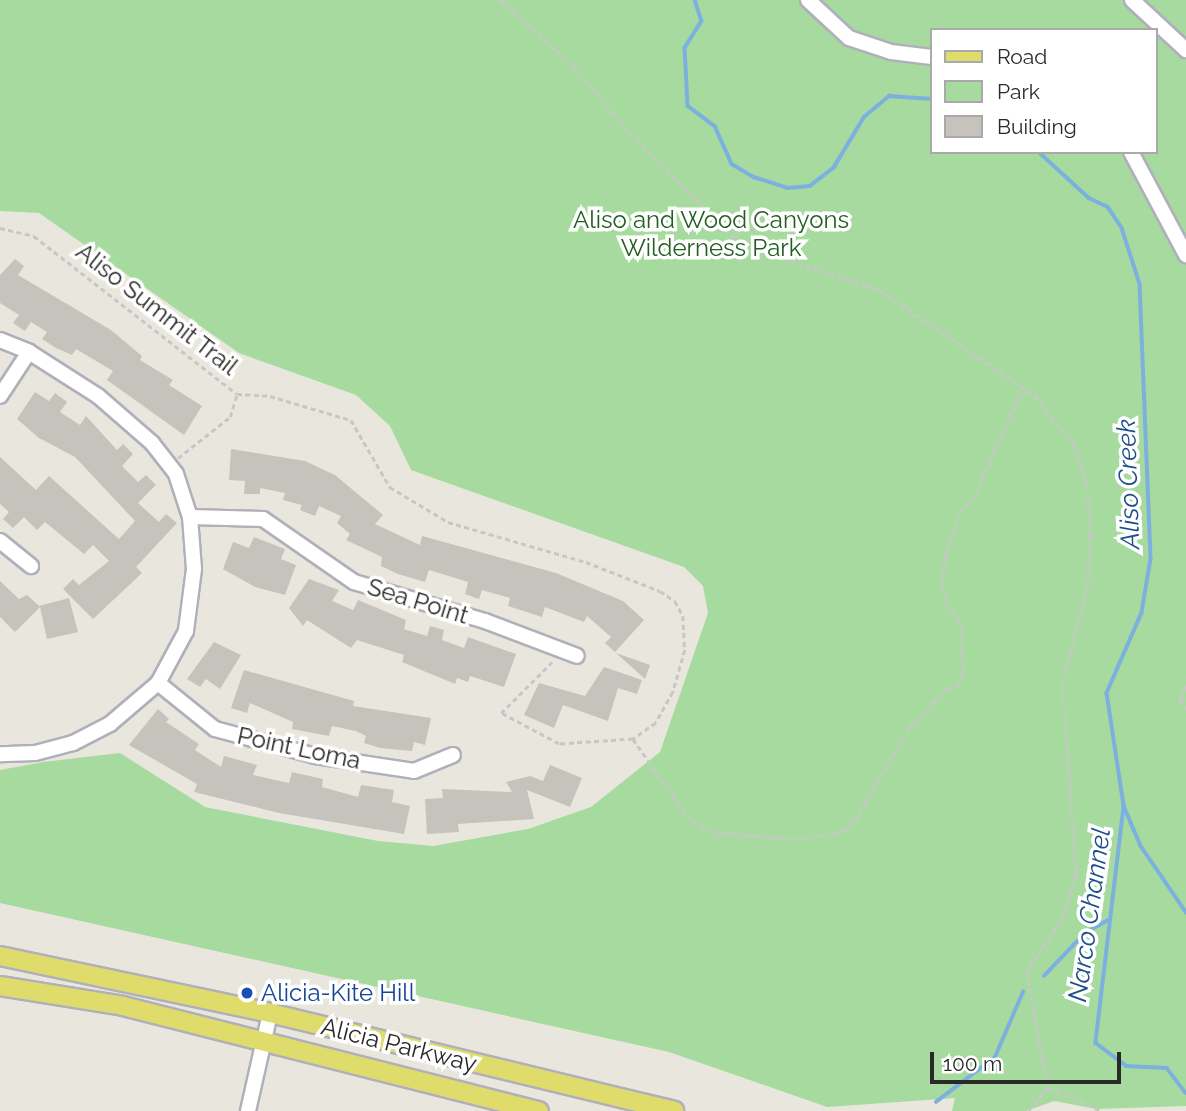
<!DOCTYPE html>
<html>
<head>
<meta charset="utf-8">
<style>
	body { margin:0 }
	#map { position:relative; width:1186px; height:1111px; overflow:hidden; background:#e9e7dd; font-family:Raleway,sans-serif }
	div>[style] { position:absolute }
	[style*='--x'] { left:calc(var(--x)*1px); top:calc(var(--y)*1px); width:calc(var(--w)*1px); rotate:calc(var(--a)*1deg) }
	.green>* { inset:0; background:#a7da9f }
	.stream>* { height:3.5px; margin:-1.75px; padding:0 1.75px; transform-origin:1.75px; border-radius:1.75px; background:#7cb1df }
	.building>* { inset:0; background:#c5c3bc }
	.path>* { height:2.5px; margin-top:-1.25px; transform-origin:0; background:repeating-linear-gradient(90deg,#c7c7c7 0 5px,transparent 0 8.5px) }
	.roads { filter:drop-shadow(2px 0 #b0b0bb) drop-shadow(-2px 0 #b0b0bb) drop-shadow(0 2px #b0b0bb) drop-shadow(0 -2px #b0b0bb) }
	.minor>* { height:14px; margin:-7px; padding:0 7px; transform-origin:7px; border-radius:7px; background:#fff }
	.major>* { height:18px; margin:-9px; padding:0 9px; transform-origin:9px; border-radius:9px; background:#dfdc6c }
	.dots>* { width:19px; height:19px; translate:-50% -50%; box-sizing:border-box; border:4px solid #fff; border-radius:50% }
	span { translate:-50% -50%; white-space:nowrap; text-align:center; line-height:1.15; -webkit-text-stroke:7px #fff; paint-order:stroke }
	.park-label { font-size:24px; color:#235d22 }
	.street-label { font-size:24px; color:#292929 }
	.transit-label { font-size:24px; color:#164399 }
	.left { translate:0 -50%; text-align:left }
	.water-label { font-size:26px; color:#1d4e89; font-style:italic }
	.legend { position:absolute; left:930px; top:28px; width:228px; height:126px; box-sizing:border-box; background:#fff; border:2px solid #a9a9a9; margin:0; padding:9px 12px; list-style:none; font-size:21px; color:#292929 }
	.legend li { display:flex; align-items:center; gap:14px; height:35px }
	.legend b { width:35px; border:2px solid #a9a9a9 }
	.scale { position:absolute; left:930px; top:1052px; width:191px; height:32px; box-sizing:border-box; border:4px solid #292929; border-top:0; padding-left:9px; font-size:21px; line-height:24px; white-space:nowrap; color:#292929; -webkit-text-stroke:5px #fff; paint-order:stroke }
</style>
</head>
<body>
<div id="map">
	<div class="green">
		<i style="clip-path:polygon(evenodd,0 0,1186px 0,1186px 1106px,1096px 1109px,1054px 1101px,1026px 1111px,952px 1111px,955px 1098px,827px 1107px,669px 1052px,0 903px,0 770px,43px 762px,120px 753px,205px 807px,378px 841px,433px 846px,528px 829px,591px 807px,660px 752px,708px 613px,703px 586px,684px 567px,411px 470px,390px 426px,356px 395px,239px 353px,39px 213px,0 211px,0 0,932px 30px,1156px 30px,1156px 152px,932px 152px,932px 30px)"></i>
	</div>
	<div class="stream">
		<i style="--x:695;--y:0;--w:22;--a:72"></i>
		<i style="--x:702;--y:21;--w:32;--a:122"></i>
		<i style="--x:685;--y:48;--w:58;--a:87"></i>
		<i style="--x:688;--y:106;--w:34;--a:37"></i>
		<i style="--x:715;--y:126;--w:42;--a:65.9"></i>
		<i style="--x:732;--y:164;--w:26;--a:31"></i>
		<i style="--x:754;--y:177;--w:35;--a:18"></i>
		<i style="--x:787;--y:188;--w:23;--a:-5"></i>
		<i style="--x:810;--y:186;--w:31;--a:-38"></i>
		<i style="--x:834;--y:167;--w:58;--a:-59"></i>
		<i style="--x:864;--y:117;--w:33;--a:-40"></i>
		<i style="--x:889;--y:96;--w:43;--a:4"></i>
		<i style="--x:1039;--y:152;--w:68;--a:42.6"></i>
		<i style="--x:1089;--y:198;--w:21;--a:25"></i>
		<i style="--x:1108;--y:207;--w:25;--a:56"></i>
		<i style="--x:1122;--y:228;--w:59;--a:72.2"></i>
		<i style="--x:1140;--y:284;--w:275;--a:87.7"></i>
		<i style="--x:1151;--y:559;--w:55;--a:99.5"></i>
		<i style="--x:1142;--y:613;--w:87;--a:113.6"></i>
		<i style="--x:1107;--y:693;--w:114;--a:81.4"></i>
		<i style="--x:1124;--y:806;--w:43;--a:67"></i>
		<i style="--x:1141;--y:846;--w:80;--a:55.7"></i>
		<i style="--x:1124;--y:807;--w:238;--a:96.8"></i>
		<i style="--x:1096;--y:1043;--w:38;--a:37"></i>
		<i style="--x:1126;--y:1066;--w:41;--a:2.8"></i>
		<i style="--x:1167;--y:1068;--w:31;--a:53"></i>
		<i style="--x:1044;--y:976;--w:59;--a:-46.4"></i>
		<i style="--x:1085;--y:933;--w:25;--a:-29"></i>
		<i style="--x:936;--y:1102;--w:74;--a:-37.3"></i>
		<i style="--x:995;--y:1057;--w:71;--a:-66.7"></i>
	</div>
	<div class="building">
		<i style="clip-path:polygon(15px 259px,24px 266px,18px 275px,111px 330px,142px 356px,140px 360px,173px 380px,169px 385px,202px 406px,184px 435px,107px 380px,113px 371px,76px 349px,72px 355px,56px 348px,42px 339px,47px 332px,31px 322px,25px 331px,13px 323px,19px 315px,0 303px,0 275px)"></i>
		<i style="clip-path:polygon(35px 392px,49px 401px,55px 393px,67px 402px,60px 412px,80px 425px,86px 416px,117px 450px,123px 444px,133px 454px,122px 466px,138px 482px,146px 475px,156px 485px,138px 503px,159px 522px,166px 514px,177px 523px,136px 567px,142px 573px,93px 619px,63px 589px,73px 579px,79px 585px,109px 561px,93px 545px,84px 554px,45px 522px,37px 530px,24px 517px,13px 528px,3px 519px,9px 512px,0 504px,0 457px,36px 490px,49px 476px,119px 539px,135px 521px,75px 457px,39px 438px,17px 419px)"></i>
		<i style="clip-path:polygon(231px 449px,305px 461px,335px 475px,383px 515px,375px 524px,420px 545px,422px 536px,556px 573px,623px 601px,644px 620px,615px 652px,605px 643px,611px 637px,587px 616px,584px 622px,545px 607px,542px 617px,508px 606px,510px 598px,482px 590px,479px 599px,465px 594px,468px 582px,429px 570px,425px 582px,398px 574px,381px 566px,382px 557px,346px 540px,350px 534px,337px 523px,341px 516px,319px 506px,315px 516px,300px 510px,302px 505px,283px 500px,285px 493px,260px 488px,260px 494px,244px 494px,245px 481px,229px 480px)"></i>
		<i style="clip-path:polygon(254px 537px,285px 549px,281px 559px,296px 565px,285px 595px,255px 587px,223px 569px,233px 542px,249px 548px)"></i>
		<i style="clip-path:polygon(309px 579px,339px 590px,332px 601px,353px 610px,358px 600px,406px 620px,404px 629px,427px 636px,430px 626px,444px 630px,442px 640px,464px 648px,468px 637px,516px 654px,504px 687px,470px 676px,468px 682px,457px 678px,455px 684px,402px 662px,404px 655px,357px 640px,351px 648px,307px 620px,303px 626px,289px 608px)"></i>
		<i style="clip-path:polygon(0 581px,19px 599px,27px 595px,39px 606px,69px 598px,78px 632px,47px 639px,40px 607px,15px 632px,0 617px)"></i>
		<i style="clip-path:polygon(214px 642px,241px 655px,220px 689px,206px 679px,200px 687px,187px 679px)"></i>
		<i style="clip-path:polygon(616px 653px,650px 665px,645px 679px)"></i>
		<i style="clip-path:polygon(604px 667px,642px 680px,637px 694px,618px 688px,608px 721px,563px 705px,554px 728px,524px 715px,539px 683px,585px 696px)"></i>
		<i style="clip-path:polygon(244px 670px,354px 701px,353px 706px,431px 718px,425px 745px,414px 742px,412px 751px,380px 748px,364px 743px,366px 736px,356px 731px,332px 726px,329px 736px,292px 729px,293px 722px,250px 703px,247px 713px,231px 708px)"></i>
		<i style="clip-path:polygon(158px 709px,169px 719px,166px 722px,199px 744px,195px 750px,221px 767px,224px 756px,257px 765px,253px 775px,289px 783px,292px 772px,323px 779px,322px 787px,358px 797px,361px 785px,394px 790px,392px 802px,410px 806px,404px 834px,279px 813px,194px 792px,197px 784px,129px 745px)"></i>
		<i style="clip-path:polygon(550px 765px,582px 778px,570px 807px,527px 790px,534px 819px,458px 824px,459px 832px,427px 834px,425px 799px,443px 798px,442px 789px,512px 792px,506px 782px,530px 776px,543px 781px)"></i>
	</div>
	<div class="path">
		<i style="--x:500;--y:0;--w:99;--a:41.7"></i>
		<i style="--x:574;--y:66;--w:78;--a:50.2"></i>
		<i style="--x:624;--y:126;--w:155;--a:45.3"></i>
		<i style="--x:733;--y:236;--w:36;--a:28"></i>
		<i style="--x:765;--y:253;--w:121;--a:17.8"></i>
		<i style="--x:880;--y:290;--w:188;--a:34.4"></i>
		<i style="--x:1035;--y:396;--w:64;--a:51.3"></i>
		<i style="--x:1075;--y:446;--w:43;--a:72.4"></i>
		<i style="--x:1088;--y:487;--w:48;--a:87.6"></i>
		<i style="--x:1090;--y:535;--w:50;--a:92.3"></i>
		<i style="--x:1088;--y:585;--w:102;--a:104.2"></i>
		<i style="--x:1063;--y:684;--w:191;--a:86.1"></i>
		<i style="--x:1076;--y:875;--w:41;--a:105.8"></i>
		<i style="--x:1065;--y:914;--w:69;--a:123.2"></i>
		<i style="--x:1027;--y:972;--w:118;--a:79.7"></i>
		<i style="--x:1048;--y:1088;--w:30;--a:130"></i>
		<i style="--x:0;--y:228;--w:35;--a:13"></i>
		<i style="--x:34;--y:236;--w:257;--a:37.9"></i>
		<i style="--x:237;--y:394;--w:33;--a:3"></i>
		<i style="--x:270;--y:396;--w:84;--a:16.5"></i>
		<i style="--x:351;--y:420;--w:78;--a:59.8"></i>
		<i style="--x:390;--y:487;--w:68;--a:31.1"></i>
		<i style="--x:448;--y:522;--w:144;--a:16.2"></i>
		<i style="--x:586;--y:562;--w:79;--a:21.4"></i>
		<i style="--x:660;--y:591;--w:18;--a:34"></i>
		<i style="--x:675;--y:601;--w:17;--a:62"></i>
		<i style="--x:683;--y:616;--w:34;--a:87"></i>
		<i style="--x:685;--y:650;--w:44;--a:105.9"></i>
		<i style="--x:673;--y:692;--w:35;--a:119"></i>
		<i style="--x:656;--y:723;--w:28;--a:145"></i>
		<i style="--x:633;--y:739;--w:74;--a:176.1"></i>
		<i style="--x:559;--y:744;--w:66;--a:-151.9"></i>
		<i style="--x:501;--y:713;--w:72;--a:-45"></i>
		<i style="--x:178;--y:458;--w:66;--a:-38.3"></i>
		<i style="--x:230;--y:417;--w:24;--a:-73"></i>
		<i style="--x:1186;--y:686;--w:15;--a:113"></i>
		<i style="--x:1180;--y:700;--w:11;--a:56"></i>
		<i style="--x:633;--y:739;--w:102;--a:54.6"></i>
		<i style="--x:692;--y:822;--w:30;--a:21"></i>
		<i style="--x:720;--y:833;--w:78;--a:4.4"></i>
		<i style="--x:798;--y:839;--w:45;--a:-10.3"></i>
		<i style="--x:842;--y:831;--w:17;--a:-40"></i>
		<i style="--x:855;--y:820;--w:107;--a:-59.6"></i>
		<i style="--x:909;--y:728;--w:55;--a:-46.5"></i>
		<i style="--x:947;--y:688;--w:10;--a:-11"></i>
		<i style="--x:957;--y:686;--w:13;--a:-63"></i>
		<i style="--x:963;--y:674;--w:53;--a:-93.2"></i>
		<i style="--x:960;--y:621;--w:16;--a:-137"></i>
		<i style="--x:948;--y:610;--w:27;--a:-103"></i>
		<i style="--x:942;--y:584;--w:31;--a:-83"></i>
		<i style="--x:946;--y:553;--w:42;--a:-70.7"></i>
		<i style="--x:960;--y:513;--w:23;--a:-49"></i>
		<i style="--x:975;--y:496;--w:108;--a:-66.5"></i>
		<i style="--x:1018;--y:397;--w:11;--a:-38"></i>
		<i style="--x:1048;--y:1088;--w:59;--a:23.1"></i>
	</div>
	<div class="roads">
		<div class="minor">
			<i style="--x:808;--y:0;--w:56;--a:42.8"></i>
			<i style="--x:849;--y:38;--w:44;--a:18.4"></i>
			<i style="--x:891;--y:52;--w:41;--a:7"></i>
			<i style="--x:1132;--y:0;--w:74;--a:42.8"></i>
			<i style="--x:1131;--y:152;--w:117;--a:61.9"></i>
			<i style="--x:0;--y:340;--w:31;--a:22"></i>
			<i style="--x:29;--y:352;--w:82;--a:32.5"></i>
			<i style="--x:98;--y:396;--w:72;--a:41"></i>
			<i style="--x:152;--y:443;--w:39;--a:52"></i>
			<i style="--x:176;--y:474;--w:45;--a:72"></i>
			<i style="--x:190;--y:517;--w:52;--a:85.6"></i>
			<i style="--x:194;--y:569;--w:63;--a:97.4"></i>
			<i style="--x:186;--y:631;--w:59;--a:118.3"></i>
			<i style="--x:158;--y:683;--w:63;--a:139.5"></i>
			<i style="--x:110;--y:724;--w:42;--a:152.8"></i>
			<i style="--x:73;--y:743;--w:39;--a:165"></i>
			<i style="--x:35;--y:753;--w:35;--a:178"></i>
			<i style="--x:0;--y:396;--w:53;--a:-56.6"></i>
			<i style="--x:190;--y:517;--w:73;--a:1.6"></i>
			<i style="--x:263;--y:519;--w:111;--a:34.7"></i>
			<i style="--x:354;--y:582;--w:137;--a:16.6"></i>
			<i style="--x:485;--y:621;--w:98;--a:20.8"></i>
			<i style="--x:0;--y:541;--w:40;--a:39"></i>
			<i style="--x:158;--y:683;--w:73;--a:38.9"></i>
			<i style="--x:215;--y:729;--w:104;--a:15.1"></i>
			<i style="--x:315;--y:756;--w:100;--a:8.6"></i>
			<i style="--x:414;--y:771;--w:42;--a:-22.3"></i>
			<i style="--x:248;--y:1111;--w:100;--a:-77.3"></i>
		</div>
		<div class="major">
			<i style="--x:0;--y:956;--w:276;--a:11.9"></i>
			<i style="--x:270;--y:1013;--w:416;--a:13.6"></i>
			<i style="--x:0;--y:986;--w:125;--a:9.2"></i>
			<i style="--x:123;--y:1006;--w:429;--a:14.2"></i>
		</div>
	</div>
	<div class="dots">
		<i style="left:247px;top:993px;background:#1a4fb4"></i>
	</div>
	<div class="park-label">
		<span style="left:711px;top:234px">Aliso and Wood Canyons<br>Wilderness Park</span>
	</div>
	<div class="street-label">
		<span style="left:157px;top:309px;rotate:38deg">Aliso Summit Trail</span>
		<span style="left:418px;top:601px;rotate:17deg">Sea Point</span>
		<span style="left:299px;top:748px;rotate:12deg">Point Loma</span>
		<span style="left:399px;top:1045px;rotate:14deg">Alicia Parkway</span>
	</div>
	<div class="transit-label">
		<span class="left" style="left:261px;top:993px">Alicia-Kite Hill</span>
	</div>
	<div class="water-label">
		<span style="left:1129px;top:484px;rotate:-92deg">Aliso Creek</span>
		<span style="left:1090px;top:915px;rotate:-82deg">Narco Channel</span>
	</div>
	<ul class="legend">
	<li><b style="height:9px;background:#dfdc6c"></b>Road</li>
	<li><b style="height:19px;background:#a7da9f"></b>Park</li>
	<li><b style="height:19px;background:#c5c3bc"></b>Building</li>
	</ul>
	<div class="scale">100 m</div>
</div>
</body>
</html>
